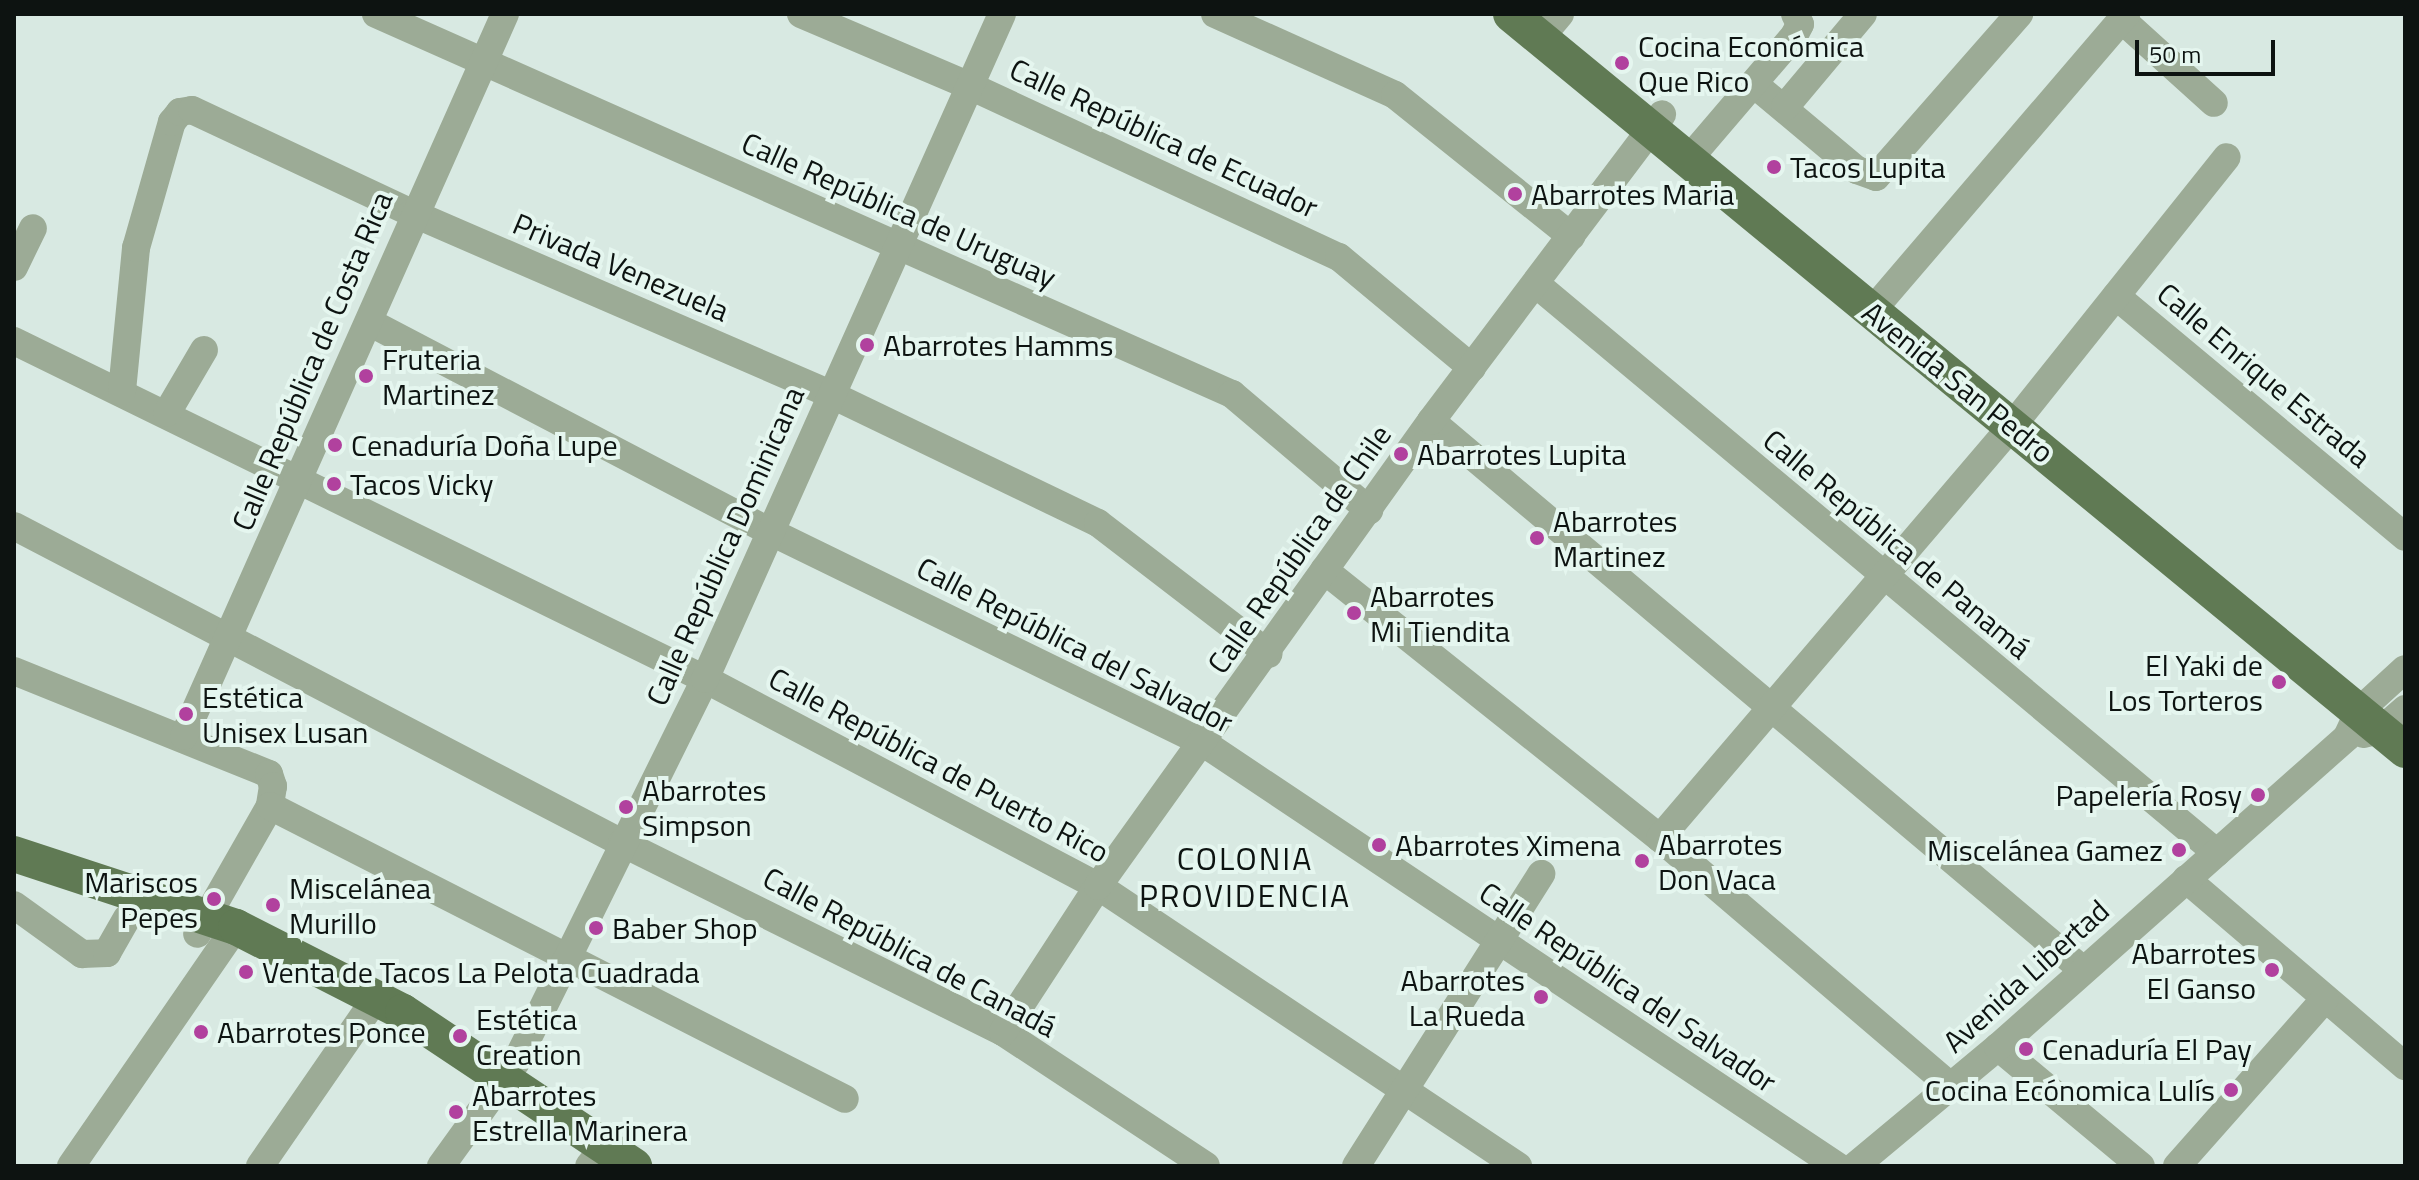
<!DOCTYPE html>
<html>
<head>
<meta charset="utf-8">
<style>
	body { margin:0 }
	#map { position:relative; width:2419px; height:1180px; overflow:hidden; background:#d8e9e2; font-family:"Titillium Web",sans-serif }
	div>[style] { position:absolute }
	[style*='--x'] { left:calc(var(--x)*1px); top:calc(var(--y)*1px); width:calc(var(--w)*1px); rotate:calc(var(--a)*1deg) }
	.minor>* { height:28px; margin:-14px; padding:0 14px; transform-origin:14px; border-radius:14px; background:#9cab96 }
	.major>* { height:36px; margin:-18px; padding:0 18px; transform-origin:18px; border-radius:18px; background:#607a54 }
	.dots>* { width:22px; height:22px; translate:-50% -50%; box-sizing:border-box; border:4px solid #e5f6ef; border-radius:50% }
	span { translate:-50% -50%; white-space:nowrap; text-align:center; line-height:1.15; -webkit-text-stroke:8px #e5f6ef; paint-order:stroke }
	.poi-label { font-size:30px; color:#0d1311 }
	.left { translate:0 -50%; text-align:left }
	.right { translate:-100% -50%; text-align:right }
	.street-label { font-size:30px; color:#0d1311 }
	.neighbourhood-label { font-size:32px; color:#0d1311; letter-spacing:2px }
	.frame { position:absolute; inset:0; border:16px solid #0d1311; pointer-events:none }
	.scale { position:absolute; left:2135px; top:40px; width:140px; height:36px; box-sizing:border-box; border:4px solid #0d1311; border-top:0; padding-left:10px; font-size:24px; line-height:28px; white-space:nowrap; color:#0d1311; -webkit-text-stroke:6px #e5f6ef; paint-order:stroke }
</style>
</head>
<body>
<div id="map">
	<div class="minor">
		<i style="--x:376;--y:14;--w:937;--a:23.94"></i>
		<i style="--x:1232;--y:394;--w:180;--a:40.3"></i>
		<i style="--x:801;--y:14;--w:184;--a:23.1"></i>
		<i style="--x:970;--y:86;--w:407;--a:24.9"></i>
		<i style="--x:1339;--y:257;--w:173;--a:39.8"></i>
		<i style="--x:1215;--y:14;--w:197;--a:24.2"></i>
		<i style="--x:1395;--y:95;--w:226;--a:38.7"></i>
		<i style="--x:2121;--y:19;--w:125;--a:42.1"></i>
		<i style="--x:1540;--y:38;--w:31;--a:-50"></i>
		<i style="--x:1754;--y:84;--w:134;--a:39.9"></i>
		<i style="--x:1857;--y:170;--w:20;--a:20"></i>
		<i style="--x:1876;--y:177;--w:217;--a:-48.7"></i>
		<i style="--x:1785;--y:107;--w:121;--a:-50"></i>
		<i style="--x:1688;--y:160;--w:163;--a:-49.5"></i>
		<i style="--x:1794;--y:36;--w:13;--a:-63"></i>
		<i style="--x:1800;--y:24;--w:11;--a:-117"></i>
		<i style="--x:14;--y:267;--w:43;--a:-64"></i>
		<i style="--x:1536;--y:284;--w:887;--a:39.88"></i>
		<i style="--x:2116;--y:296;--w:376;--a:39.8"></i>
		<i style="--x:1871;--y:312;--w:392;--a:-49.4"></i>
		<i style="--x:369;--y:322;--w:454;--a:27.6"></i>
		<i style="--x:771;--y:532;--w:479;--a:26"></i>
		<i style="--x:1202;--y:742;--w:764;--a:33.73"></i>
		<i style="--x:14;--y:341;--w:769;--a:26.07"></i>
		<i style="--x:705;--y:679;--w:444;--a:27.8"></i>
		<i style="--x:1098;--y:886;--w:505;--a:33.69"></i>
		<i style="--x:122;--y:391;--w:144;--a:-84.4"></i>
		<i style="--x:136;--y:248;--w:131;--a:-74.1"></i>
		<i style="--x:172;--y:122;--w:13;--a:-51"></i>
		<i style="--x:180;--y:112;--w:12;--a:-9"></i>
		<i style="--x:192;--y:110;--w:243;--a:25.1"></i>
		<i style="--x:412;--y:213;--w:458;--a:23.4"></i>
		<i style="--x:832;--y:395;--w:295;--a:25.7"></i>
		<i style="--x:1098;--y:523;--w:215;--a:37.5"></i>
		<i style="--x:167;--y:413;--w:73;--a:-59.6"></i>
		<i style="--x:1431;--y:421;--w:852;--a:40.1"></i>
		<i style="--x:14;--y:526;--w:686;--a:27.54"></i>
		<i style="--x:622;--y:843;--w:425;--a:26.4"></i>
		<i style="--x:1003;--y:1032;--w:243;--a:33.4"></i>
		<i style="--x:1324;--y:570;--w:430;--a:38.6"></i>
		<i style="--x:1660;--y:838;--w:384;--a:40.5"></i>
		<i style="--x:14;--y:671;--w:275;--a:22"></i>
		<i style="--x:269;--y:774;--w:13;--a:72"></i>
		<i style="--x:273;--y:786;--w:20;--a:99"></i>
		<i style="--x:270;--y:806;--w:147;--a:119.7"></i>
		<i style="--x:2363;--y:734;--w:18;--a:-13"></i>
		<i style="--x:2381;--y:730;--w:32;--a:-41"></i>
		<i style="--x:184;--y:736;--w:790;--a:-66.03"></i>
		<i style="--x:270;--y:806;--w:645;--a:27"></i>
		<i style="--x:1660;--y:838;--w:542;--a:-49.49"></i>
		<i style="--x:2012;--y:426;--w:344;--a:-51.4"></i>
		<i style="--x:2186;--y:879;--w:288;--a:40.5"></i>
		<i style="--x:14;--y:905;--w:84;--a:35.8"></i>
		<i style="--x:82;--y:954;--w:25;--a:-2"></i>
		<i style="--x:107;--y:953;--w:40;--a:-60.3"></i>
		<i style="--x:1003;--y:1032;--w:174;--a:-56.9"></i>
		<i style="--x:1098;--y:886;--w:572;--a:-54.39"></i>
		<i style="--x:1431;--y:421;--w:384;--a:-53"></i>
		<i style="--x:1998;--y:1047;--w:186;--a:39.8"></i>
		<i style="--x:71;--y:1166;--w:290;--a:-55.4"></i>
		<i style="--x:260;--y:1166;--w:204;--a:-55.4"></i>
		<i style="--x:441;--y:1166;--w:128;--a:-54.2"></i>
		<i style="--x:516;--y:1062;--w:427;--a:-63.7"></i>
		<i style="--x:705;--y:679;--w:728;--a:-65.93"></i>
		<i style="--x:589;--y:1166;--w:26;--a:-51"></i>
		<i style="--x:1356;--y:1166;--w:346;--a:-57.6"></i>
		<i style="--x:1855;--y:1166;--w:186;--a:-39.8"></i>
		<i style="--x:1998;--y:1047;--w:467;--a:-41.6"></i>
		<i style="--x:2347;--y:737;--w:29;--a:-65"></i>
		<i style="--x:2359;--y:711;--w:62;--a:-42.4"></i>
		<i style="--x:2177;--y:1166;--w:223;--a:-48.5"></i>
	</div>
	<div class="major">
		<i style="--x:1511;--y:14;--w:1158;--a:39.46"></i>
		<i style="--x:14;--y:854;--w:234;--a:18.2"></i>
		<i style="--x:236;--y:927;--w:187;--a:27"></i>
		<i style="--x:403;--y:1012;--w:278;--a:33.7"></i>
	</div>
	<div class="dots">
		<i style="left:1622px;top:63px;background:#b1419e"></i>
		<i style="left:1774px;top:167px;background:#b1419e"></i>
		<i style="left:1515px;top:194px;background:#b1419e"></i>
		<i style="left:867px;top:345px;background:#b1419e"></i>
		<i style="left:366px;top:376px;background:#b1419e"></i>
		<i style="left:335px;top:445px;background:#b1419e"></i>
		<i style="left:1401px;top:454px;background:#b1419e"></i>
		<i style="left:334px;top:484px;background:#b1419e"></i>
		<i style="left:1537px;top:538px;background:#b1419e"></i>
		<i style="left:1354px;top:613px;background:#b1419e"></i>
		<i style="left:2279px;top:682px;background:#b1419e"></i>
		<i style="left:186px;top:714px;background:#b1419e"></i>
		<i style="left:2258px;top:795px;background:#b1419e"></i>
		<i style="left:626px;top:807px;background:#b1419e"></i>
		<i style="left:1379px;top:845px;background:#b1419e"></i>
		<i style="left:2179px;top:850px;background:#b1419e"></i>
		<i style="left:1642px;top:861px;background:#b1419e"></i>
		<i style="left:214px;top:899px;background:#b1419e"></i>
		<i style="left:273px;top:905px;background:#b1419e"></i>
		<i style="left:596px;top:928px;background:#b1419e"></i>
		<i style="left:2272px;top:970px;background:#b1419e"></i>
		<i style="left:246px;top:972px;background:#b1419e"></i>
		<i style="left:1541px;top:997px;background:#b1419e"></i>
		<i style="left:201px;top:1032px;background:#b1419e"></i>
		<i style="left:460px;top:1036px;background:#b1419e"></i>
		<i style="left:2026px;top:1049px;background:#b1419e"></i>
		<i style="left:2231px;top:1090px;background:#b1419e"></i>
		<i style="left:456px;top:1112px;background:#b1419e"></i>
	</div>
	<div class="poi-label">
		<span class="left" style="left:1638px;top:63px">Cocina Económica<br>Que Rico</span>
		<span class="left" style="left:1790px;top:167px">Tacos Lupita</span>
		<span class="left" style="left:1531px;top:194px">Abarrotes Maria</span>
		<span class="left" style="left:883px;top:345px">Abarrotes Hamms</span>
		<span class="left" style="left:382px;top:376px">Fruteria<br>Martinez</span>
		<span class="left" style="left:351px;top:445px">Cenaduría Doña Lupe</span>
		<span class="left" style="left:1417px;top:454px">Abarrotes Lupita</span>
		<span class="left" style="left:350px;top:484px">Tacos Vicky</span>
		<span class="left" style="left:1553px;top:538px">Abarrotes<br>Martinez</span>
		<span class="left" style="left:1370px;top:613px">Abarrotes<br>Mi Tiendita</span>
		<span class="right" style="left:2263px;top:682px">El Yaki de<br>Los Torteros</span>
		<span class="left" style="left:202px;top:714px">Estética<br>Unisex Lusan</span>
		<span class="left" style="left:642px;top:807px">Abarrotes<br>Simpson</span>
		<span class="right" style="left:2242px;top:795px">Papelería Rosy</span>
		<span class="left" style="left:1658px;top:861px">Abarrotes<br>Don Vaca</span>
		<span class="left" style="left:1395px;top:845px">Abarrotes Ximena</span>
		<span class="right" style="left:2163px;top:850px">Miscelánea Gamez</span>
		<span class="right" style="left:198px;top:899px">Mariscos<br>Pepes</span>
		<span class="left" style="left:289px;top:905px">Miscelánea<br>Murillo</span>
		<span class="left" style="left:612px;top:928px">Baber Shop</span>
		<span class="right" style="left:2256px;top:970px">Abarrotes<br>El Ganso</span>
		<span class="left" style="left:262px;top:972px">Venta de Tacos La Pelota Cuadrada</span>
		<span class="right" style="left:1525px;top:997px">Abarrotes<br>La Rueda</span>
		<span class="left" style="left:476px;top:1036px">Estética<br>Creation</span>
		<span class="left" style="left:217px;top:1032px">Abarrotes Ponce</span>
		<span class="left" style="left:2042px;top:1049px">Cenaduría El Pay</span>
		<span class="right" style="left:2215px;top:1090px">Cocina Ecónomica Lulís</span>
		<span class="left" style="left:472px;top:1112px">Abarrotes<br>Estrella Marinera</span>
	</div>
	<div class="street-label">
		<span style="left:1164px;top:138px;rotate:25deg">Calle República de Ecuador</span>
		<span style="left:899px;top:210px;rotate:24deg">Calle República de Uruguay</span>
		<span style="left:621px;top:267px;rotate:23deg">Privada Venezuela</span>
		<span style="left:312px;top:361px;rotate:-67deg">Calle República de Costa Rica</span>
		<span style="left:2264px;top:375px;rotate:40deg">Calle Enrique Estrada</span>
		<span style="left:1958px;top:382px;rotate:39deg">Avenida San Pedro</span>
		<span style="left:1897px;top:544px;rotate:40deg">Calle República de Panamá</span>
		<span style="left:725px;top:546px;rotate:-66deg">Calle República Dominicana</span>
		<span style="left:1299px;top:549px;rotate:-55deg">Calle República de Chile</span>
		<span style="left:1075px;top:645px;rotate:27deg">Calle República del Salvador</span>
		<span style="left:939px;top:765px;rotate:28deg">Calle República de Puerto Rico</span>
		<span style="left:910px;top:952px;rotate:28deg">Calle República de Canadá</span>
		<span style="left:2026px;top:976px;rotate:-42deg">Avenida Libertad</span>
		<span style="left:1628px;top:987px;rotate:34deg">Calle República del Salvador</span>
	</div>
	<div class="neighbourhood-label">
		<span style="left:1245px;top:877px">COLONIA<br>PROVIDENCIA</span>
	</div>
	<div class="frame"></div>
	<div class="scale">50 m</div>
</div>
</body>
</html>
